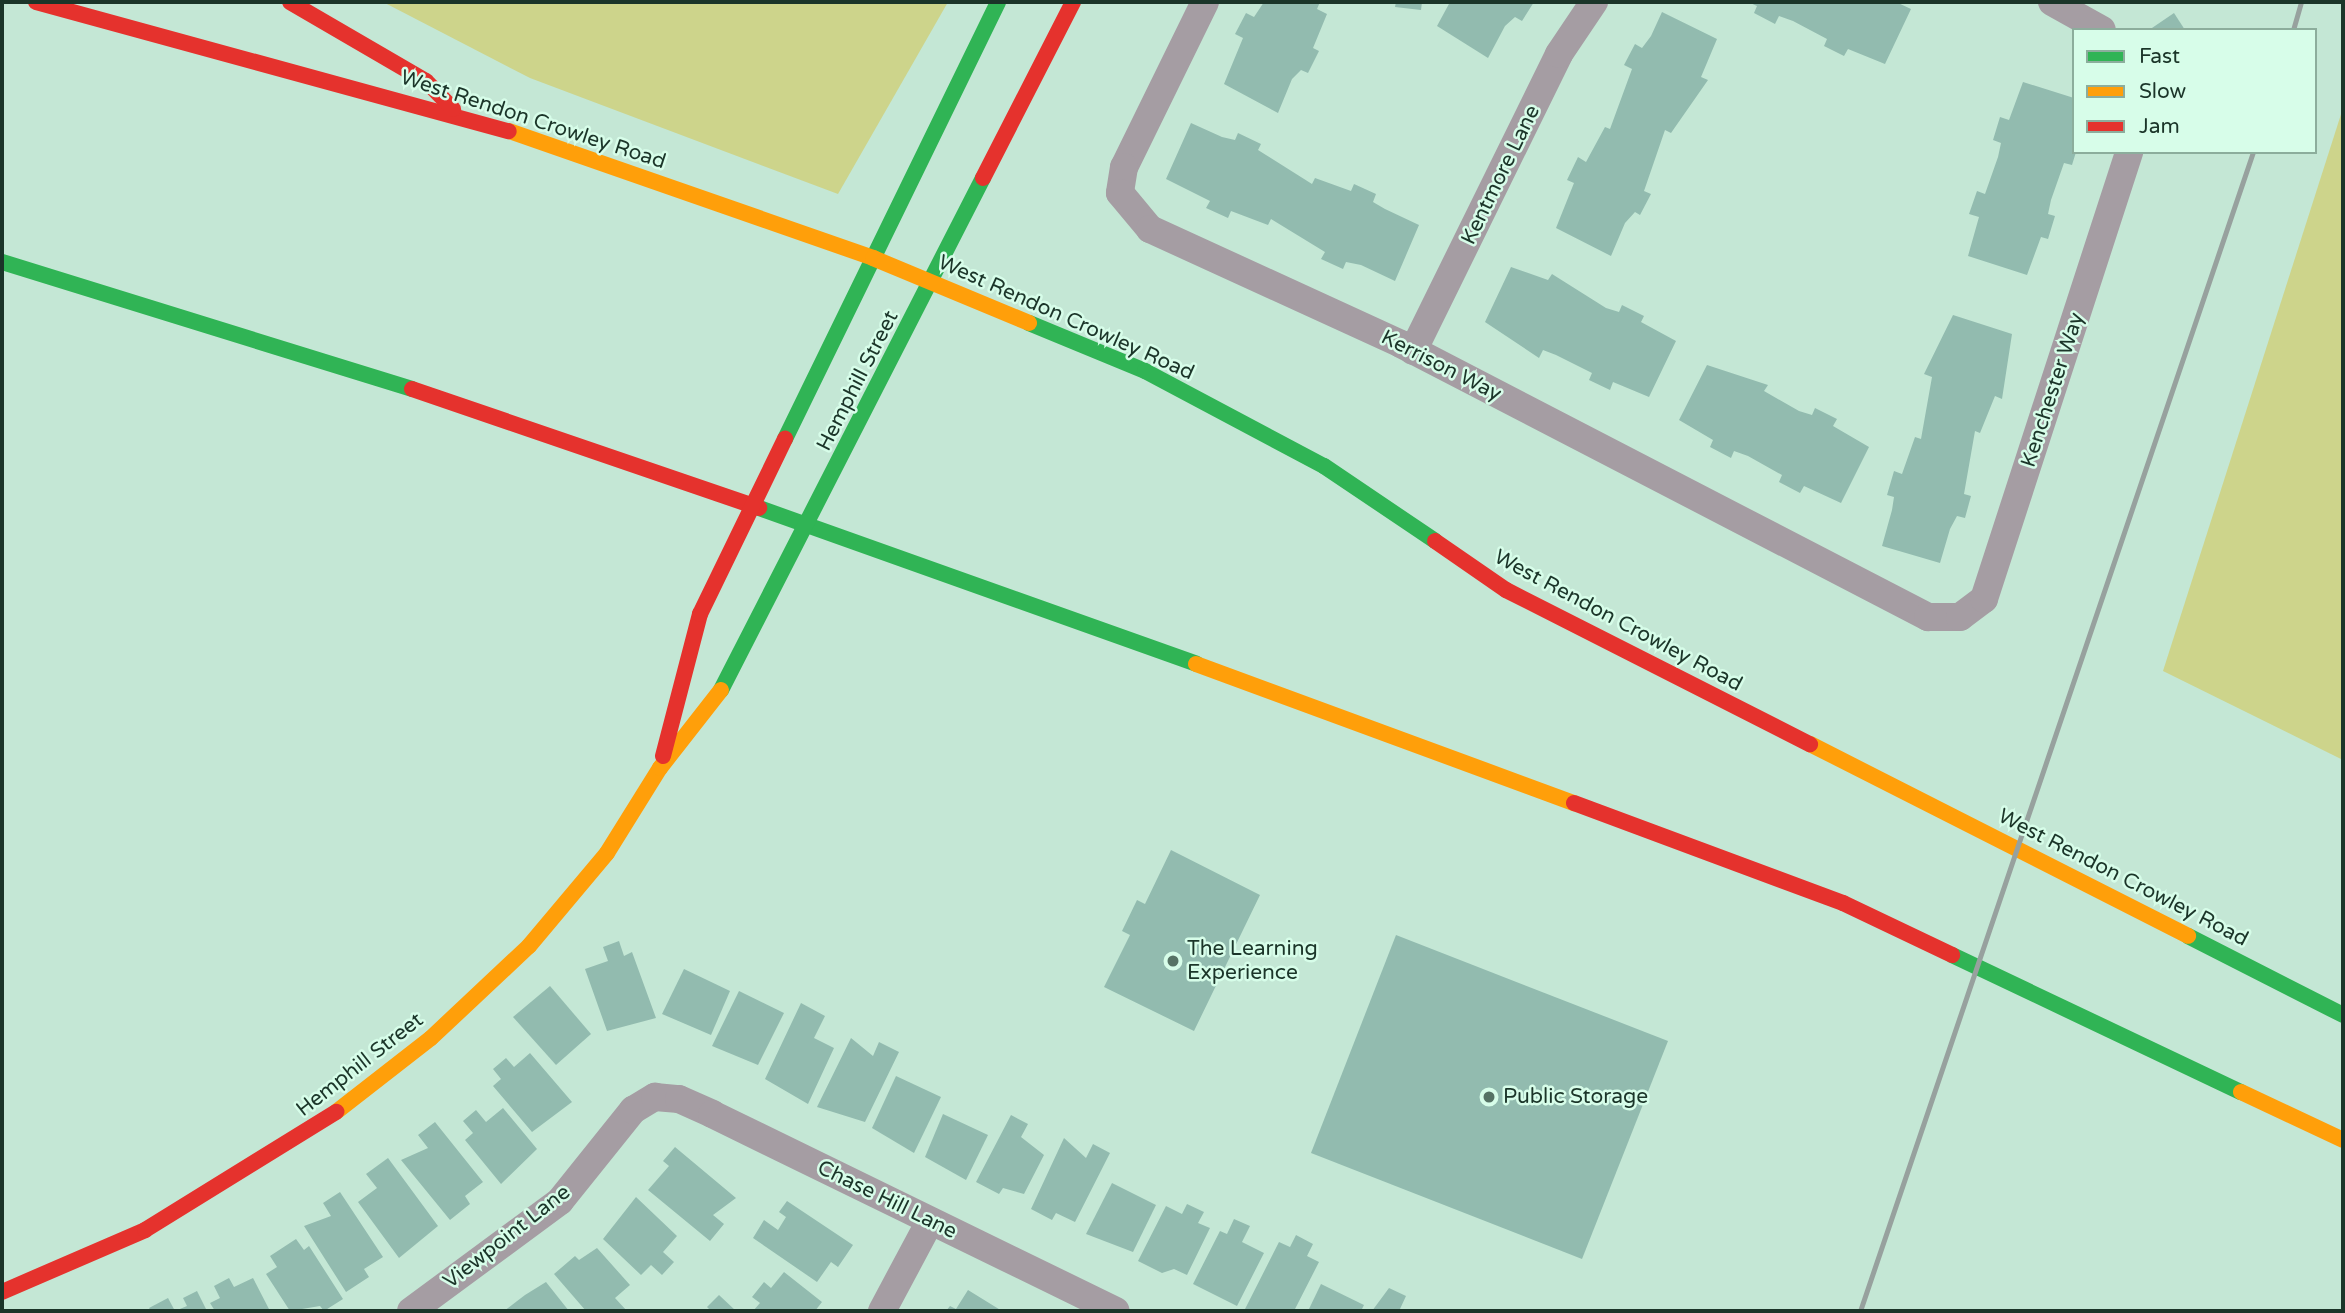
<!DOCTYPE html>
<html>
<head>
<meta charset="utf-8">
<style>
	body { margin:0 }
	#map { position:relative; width:2345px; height:1313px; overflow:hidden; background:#c4e7d5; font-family:"Varela Round",sans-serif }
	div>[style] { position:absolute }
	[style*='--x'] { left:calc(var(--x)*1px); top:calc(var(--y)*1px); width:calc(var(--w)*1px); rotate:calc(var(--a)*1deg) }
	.green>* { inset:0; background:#cdd48b }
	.building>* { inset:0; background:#92bbaf }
	.street>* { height:28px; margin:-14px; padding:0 14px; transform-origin:14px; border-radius:14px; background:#a59da3 }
	.fast>* { height:16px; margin:-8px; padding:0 8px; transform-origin:8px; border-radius:8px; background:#30b455 }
	.slow>* { height:16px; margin:-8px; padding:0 8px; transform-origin:8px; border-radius:8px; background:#ff9f0a }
	.jam>* { height:16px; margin:-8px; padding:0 8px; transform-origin:8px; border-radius:8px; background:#e5322d }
	.rail>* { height:5px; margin:-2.5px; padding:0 2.5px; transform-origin:2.5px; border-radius:2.5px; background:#97a19e }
	.dots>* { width:19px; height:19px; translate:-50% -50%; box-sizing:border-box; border:4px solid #d7fde9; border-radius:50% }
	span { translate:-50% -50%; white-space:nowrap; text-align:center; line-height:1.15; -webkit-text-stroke:5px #d7fde9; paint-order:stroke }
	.street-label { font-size:21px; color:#1b3529 }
	.poi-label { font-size:21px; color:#1b3529 }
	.left { translate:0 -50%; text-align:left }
	.frame { position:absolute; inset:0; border:4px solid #1b3529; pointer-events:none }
	.legend { position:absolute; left:2072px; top:28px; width:245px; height:126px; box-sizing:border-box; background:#d7fde9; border:2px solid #8cad9c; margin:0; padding:9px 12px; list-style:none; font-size:21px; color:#1b3529 }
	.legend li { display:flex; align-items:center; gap:14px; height:35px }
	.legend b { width:35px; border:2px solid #8cad9c }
</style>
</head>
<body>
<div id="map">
	<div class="green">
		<i style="clip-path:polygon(383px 2px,948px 2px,838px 194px,530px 78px)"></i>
		<i style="clip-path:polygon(2343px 108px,2343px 760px,2163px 671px)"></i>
	</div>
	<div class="building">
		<i style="clip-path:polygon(1264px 2px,1320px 2px,1317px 9px,1327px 14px,1313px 48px,1319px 51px,1308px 73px,1301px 70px,1292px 79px,1278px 113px,1224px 84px,1243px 38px,1235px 34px,1246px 13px,1254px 17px)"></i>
		<i style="clip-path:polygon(1396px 2px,1422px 2px,1421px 10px,1395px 7px)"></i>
		<i style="clip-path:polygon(1450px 2px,1534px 2px,1522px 21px,1515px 17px,1505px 26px,1488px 58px,1437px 26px)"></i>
		<i style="clip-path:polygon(1748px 2px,1896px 2px,1911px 9px,1885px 64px,1848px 49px,1844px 56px,1824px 46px,1827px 39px,1793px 21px,1779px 16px,1775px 24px,1754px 13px,1757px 6px)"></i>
		<i style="clip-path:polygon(1662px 12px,1717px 39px,1701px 77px,1708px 80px,1671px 133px,1665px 130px,1644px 191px,1651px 194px,1640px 215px,1635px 212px,1625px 223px,1611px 256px,1556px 228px,1574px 183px,1567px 180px,1578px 157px,1586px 162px,1605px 127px,1610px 129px,1632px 69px,1624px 65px,1635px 44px,1642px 48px,1651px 36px)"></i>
		<i style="clip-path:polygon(2174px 13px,2185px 30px,2149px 30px)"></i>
		<i style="clip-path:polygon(2023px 82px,2074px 98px,2076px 152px,2072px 165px,2064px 163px,2051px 200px,2048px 214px,2055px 216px,2048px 239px,2041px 237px,2027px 275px,1968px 256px,1979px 217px,1969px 214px,1977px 191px,1985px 194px,1998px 157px,2001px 143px,1993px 140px,2000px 117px,2009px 120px)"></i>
		<i style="clip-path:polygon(1191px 123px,1222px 137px,1235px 140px,1238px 133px,1261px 144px,1258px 150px,1312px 184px,1315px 178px,1351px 191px,1354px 184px,1376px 194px,1373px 202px,1385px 209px,1419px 225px,1395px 281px,1361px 265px,1346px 262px,1343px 269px,1321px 259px,1325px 252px,1271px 219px,1268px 225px,1231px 211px,1228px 218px,1206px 208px,1210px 201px,1166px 179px)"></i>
		<i style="clip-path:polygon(1511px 267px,1548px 280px,1552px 274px,1606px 308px,1619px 312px,1622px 305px,1644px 316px,1641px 322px,1676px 341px,1649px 397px,1613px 382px,1610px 390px,1589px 380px,1592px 373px,1556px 355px,1543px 350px,1539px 358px,1485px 322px)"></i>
		<i style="clip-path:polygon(1953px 315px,2012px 334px,2002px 399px,1995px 396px,1980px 433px,1975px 431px,1964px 494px,1971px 496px,1965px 518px,1957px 516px,1950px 529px,1940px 563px,1882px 546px,1892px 510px,1894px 497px,1887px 495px,1894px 471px,1902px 474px,1915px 437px,1921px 439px,1932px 377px,1924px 374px)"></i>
		<i style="clip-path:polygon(1707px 365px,1768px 385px,1764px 391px,1799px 411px,1812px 415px,1815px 408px,1837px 419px,1833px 426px,1869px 447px,1841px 503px,1804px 486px,1800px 493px,1779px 482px,1782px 475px,1748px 456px,1734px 451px,1731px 458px,1710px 447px,1713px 440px,1679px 420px)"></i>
		<i style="clip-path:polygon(1171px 850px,1260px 895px,1194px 1031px,1104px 987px,1130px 935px,1122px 931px,1137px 900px,1145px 904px)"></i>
		<i style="clip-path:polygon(1396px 935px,1668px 1041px,1582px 1259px,1311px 1153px)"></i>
		<i style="clip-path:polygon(619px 941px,624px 956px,632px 952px,656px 1018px,607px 1031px,585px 969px,608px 961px,603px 947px)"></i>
		<i style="clip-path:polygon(684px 969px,730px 991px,711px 1035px,662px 1014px)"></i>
		<i style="clip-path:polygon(550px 986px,591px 1034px,556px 1065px,513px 1017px)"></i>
		<i style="clip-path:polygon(739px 991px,784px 1013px,758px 1065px,712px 1046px)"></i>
		<i style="clip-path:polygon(801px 1003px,825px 1016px,814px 1038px,834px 1048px,808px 1104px,765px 1079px)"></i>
		<i style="clip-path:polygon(851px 1038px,873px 1056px,879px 1042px,899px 1052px,865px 1122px,817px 1107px)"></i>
		<i style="clip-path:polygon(530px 1053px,572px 1102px,532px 1132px,493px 1086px,501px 1079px,493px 1069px,506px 1058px,514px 1067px)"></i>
		<i style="clip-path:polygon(896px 1076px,941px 1097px,914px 1153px,872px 1128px)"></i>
		<i style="clip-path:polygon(503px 1108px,537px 1149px,501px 1184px,465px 1140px,473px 1133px,463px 1121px,476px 1110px,486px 1122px)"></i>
		<i style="clip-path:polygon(943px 1114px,988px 1135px,966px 1180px,925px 1157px)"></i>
		<i style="clip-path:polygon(1011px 1115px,1028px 1124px,1021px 1137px,1044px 1155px,1024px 1194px,1003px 1188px,999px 1194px,976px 1182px)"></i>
		<i style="clip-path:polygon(435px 1122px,483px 1182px,465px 1196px,470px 1204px,450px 1220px,401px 1160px,428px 1148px,418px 1135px)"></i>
		<i style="clip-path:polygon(1064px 1138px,1086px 1158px,1093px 1144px,1110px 1153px,1075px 1222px,1056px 1213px,1052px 1220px,1031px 1209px)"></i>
		<i style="clip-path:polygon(675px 1147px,736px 1198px,713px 1215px,724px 1224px,710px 1241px,648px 1190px,669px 1166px,663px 1161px)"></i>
		<i style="clip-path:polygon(388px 1158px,438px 1226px,399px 1258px,358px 1202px,377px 1188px,366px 1174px)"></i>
		<i style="clip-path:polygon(1112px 1183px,1156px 1205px,1133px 1252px,1086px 1234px)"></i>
		<i style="clip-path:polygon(340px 1192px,383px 1257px,364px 1269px,369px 1277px,346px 1292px,304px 1226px,331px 1216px,323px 1203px)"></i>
		<i style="clip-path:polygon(636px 1197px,677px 1236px,663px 1252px,674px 1262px,662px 1275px,651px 1265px,641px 1275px,603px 1239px)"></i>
		<i style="clip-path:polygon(787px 1201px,853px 1245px,838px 1267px,831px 1262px,817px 1282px,753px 1238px,764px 1220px,778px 1230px,786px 1217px,779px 1212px)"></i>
		<i style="clip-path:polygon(1187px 1204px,1204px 1212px,1198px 1223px,1210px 1228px,1187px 1275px,1174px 1269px,1162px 1273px,1138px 1261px,1166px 1206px,1182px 1214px)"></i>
		<i style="clip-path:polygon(1234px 1219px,1250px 1226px,1242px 1242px,1264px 1253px,1237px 1306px,1193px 1284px,1220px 1231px,1227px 1234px)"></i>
		<i style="clip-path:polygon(1296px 1235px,1313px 1244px,1307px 1256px,1319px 1262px,1294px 1311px,1244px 1311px,1279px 1242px,1290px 1247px)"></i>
		<i style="clip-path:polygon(296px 1239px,304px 1250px,309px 1246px,343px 1299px,324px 1311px,320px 1306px,290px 1311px,266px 1274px,277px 1267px,270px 1256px)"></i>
		<i style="clip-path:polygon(597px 1248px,630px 1285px,615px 1298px,627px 1311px,586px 1311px,554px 1274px,575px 1256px,579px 1260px)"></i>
		<i style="clip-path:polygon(784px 1272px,822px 1302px,815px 1311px,753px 1311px,760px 1303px,752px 1297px,764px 1282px,771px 1288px)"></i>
		<i style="clip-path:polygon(229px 1278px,234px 1287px,253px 1278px,270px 1311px,215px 1311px,210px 1303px,220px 1298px,214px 1286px)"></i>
		<i style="clip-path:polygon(546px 1282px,569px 1311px,504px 1311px,525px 1295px)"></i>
		<i style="clip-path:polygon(1321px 1284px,1364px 1305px,1361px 1311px,1308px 1311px)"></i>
		<i style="clip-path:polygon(1389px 1288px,1406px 1296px,1400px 1309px,1406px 1311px,1372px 1311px)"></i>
		<i style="clip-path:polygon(968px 1290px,1002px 1311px,946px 1311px,950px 1306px,956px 1309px)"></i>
		<i style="clip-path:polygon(197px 1291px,207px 1311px,175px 1311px,187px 1306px,183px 1298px)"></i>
		<i style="clip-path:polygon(719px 1295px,736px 1311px,711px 1311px,707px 1307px)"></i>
		<i style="clip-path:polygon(168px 1298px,175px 1311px,151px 1311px,149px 1308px)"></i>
	</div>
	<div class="street">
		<i style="--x:1205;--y:2;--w:184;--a:116.1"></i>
		<i style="--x:1124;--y:167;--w:26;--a:99"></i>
		<i style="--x:1120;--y:193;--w:47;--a:50.2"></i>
		<i style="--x:1150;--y:229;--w:276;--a:24.6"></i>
		<i style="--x:1401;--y:344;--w:594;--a:27.39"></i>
		<i style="--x:1928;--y:617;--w:32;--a:0"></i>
		<i style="--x:1960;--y:617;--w:30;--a:-37"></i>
		<i style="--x:1984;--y:599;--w:470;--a:-72"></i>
		<i style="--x:2052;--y:2;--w:57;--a:29.2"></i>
		<i style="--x:1413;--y:351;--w:331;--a:-63.8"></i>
		<i style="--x:1559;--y:54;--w:63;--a:-56.1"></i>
		<i style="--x:411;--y:1311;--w:185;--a:-36.4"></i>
		<i style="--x:560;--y:1201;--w:117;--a:-51.3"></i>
		<i style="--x:633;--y:1110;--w:26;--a:-31"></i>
		<i style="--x:655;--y:1097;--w:24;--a:5"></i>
		<i style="--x:679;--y:1099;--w:36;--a:24"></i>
		<i style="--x:712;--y:1114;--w:449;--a:26"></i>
		<i style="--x:882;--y:1311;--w:102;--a:-61.9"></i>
	</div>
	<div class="fast">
		<i style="--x:2;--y:262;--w:429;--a:17.2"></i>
		<i style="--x:1029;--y:323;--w:126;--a:22.5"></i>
		<i style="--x:1145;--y:371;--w:203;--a:28"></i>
		<i style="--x:1324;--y:466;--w:134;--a:34"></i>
		<i style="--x:785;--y:439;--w:486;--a:-64"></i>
		<i style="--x:759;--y:508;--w:464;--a:19.6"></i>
		<i style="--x:721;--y:690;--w:575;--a:-62.9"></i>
		<i style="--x:2188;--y:936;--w:174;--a:27"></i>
		<i style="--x:1952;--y:955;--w:320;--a:25.4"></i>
	</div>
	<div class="slow">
		<i style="--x:509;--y:131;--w:386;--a:19.2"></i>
		<i style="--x:873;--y:258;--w:169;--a:22.6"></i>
		<i style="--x:1196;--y:664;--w:403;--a:20.2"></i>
		<i style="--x:1810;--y:744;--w:424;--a:26.9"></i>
		<i style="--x:2241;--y:1092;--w:113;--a:25.2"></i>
		<i style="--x:336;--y:1112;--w:120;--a:-37.9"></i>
		<i style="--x:431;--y:1038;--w:134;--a:-43.2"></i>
		<i style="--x:529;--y:946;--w:121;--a:-50"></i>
		<i style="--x:607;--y:853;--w:100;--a:-58.1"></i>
		<i style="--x:660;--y:768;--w:99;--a:-52"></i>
	</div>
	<div class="jam">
		<i style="--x:36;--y:2;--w:490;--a:15.3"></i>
		<i style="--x:290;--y:2;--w:157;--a:30.2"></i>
		<i style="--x:426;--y:81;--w:39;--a:46"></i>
		<i style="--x:983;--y:178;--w:198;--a:-62.9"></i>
		<i style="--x:412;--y:389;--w:367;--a:18.9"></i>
		<i style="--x:1435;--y:541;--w:86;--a:34.6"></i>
		<i style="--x:1506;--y:590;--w:341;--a:26.9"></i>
		<i style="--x:663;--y:756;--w:147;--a:-75.4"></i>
		<i style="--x:700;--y:614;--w:195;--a:-64.1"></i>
		<i style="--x:1574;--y:803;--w:287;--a:20.4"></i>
		<i style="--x:1843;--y:903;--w:121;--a:25.5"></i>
		<i style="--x:2;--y:1292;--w:156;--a:-23.4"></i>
		<i style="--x:145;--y:1230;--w:225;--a:-31.7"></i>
	</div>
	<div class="rail">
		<i style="--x:2293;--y:30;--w:29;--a:-74"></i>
		<i style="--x:1860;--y:1311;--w:1224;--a:-71.27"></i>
	</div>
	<div class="dots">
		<i style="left:1173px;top:961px;background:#567365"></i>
		<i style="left:1489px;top:1097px;background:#567365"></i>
	</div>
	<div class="street-label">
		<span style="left:533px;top:120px;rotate:18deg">West Rendon Crowley Road</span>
		<span style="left:1501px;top:175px;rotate:-64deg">Kentmore Lane</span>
		<span style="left:1066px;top:318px;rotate:24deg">West Rendon Crowley Road</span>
		<span style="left:1441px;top:366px;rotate:27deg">Kerrison Way</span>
		<span style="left:858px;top:381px;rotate:-63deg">Hemphill Street</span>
		<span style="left:2053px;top:390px;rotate:-72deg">Kenchester Way</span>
		<span style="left:1618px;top:621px;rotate:28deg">West Rendon Crowley Road</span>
		<span style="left:2123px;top:878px;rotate:27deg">West Rendon Crowley Road</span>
		<span style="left:360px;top:1065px;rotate:-38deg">Hemphill Street</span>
		<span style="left:887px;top:1200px;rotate:26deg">Chase Hill Lane</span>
		<span style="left:507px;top:1237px;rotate:-38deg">Viewpoint Lane</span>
	</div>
	<div class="poi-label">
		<span class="left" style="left:1187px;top:961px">The Learning<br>Experience</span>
		<span class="left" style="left:1503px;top:1097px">Public Storage</span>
	</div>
	<div class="frame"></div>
	<ul class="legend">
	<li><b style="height:9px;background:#30b455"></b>Fast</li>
	<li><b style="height:9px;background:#ff9f0a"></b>Slow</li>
	<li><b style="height:9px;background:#e5322d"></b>Jam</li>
	</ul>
</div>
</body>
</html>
